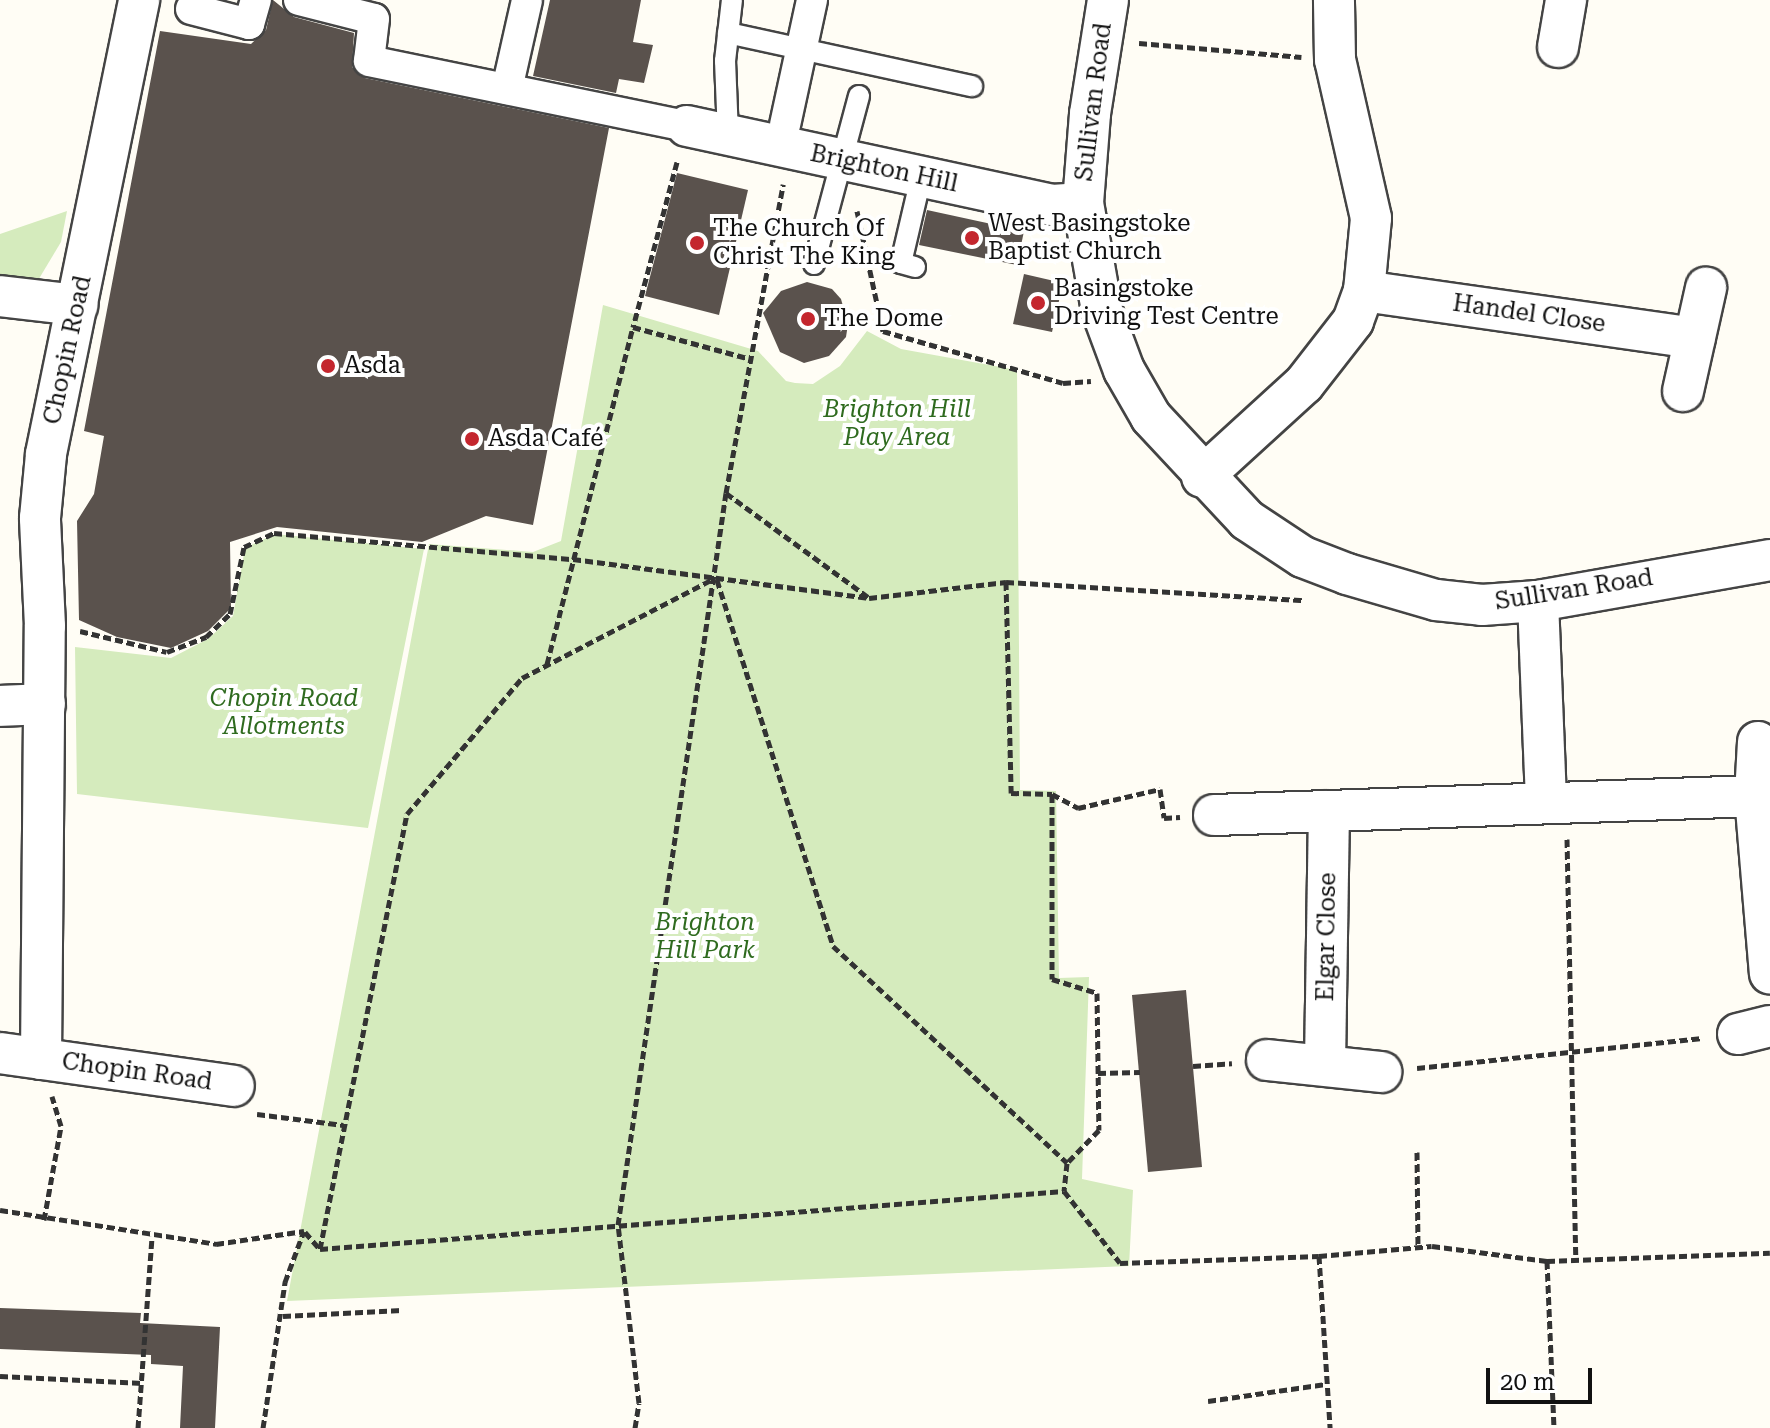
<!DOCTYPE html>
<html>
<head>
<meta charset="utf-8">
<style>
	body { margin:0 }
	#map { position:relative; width:1770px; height:1428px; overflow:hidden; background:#fffdf5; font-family:"Roboto Serif",serif }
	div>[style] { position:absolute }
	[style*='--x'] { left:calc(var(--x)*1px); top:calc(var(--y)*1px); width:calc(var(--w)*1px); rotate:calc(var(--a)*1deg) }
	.green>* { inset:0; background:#d5ebbd }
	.building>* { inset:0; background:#5a524d }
	.path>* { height:5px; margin-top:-2.5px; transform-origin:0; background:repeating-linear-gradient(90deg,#333 0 8px,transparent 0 12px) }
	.roads { filter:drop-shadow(2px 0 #444) drop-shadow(-2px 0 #444) drop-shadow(0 2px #444) drop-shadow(0 -2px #444) }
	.service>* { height:20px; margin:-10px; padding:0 10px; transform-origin:10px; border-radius:10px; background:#fff }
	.pedestrian>* { height:30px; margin:-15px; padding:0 15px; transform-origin:15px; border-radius:15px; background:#fff }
	.minor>* { height:40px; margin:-20px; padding:0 20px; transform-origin:20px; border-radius:20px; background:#fff }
	.dots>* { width:22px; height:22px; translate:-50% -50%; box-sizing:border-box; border:4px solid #fff; border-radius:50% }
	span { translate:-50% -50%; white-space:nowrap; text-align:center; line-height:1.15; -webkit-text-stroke:8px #fff; paint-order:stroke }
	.street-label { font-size:24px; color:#111 }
	.poi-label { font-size:24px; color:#111 }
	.left { translate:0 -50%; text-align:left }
	.park-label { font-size:24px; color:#2f6b1f; font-style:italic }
	.scale { position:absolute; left:1486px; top:1368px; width:106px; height:36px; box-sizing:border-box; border:4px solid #111; border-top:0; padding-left:10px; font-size:24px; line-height:28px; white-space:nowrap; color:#111; -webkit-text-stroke:6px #fff; paint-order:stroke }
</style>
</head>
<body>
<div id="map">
	<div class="green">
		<i style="clip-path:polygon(67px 211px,61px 242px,34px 287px,0 288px,0 234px)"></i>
		<i style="clip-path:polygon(603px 305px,758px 351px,786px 381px,795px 383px,813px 384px,840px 366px,867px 331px,901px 349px,1017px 370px,1020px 790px,1056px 791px,1059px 978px,1089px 977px,1082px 1179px,1133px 1190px,1129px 1266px,287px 1301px,429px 544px,533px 552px,561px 541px)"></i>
		<i style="clip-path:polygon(275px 534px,424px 549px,368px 828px,77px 794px,75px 647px,171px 658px,208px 639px,233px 616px,245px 548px)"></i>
	</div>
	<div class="building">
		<i style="clip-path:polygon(273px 0,294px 17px,354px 33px,352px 67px,365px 78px,609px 128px,533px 525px,486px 516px,422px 542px,277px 527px,230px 542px,231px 608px,208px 631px,171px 648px,117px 637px,79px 620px,77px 521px,94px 494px,104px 436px,84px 431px,160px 31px,251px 44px,266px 30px)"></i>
		<i style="clip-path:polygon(550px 0,641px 0,633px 42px,653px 45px,644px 83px,619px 79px,616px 93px,533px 76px)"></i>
		<i style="clip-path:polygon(677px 173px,748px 190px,719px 315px,645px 296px)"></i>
		<i style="clip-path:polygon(927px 210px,1024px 231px,1017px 265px,919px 245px)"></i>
		<i style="clip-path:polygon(1024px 274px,1063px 283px,1052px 332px,1013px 324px)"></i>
		<i style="clip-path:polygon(807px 282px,832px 289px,841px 299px,848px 324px,846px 337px,829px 356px,804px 363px,780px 352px,763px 313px,781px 291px)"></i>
		<i style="clip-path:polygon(1186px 990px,1202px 1167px,1148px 1172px,1132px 995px)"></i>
		<i style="clip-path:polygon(0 1308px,141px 1313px,140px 1323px,220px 1327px,215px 1428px,180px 1428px,183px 1366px,151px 1364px,151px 1355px,0 1349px)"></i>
	</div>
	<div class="path">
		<i style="--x:1139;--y:43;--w:163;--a:4.9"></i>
		<i style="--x:677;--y:162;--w:171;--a:104.9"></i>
		<i style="--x:633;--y:327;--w:122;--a:15.2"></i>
		<i style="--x:857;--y:211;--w:123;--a:77.8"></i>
		<i style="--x:883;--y:331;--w:187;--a:16.1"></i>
		<i style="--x:1063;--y:383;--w:28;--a:-4"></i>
		<i style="--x:726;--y:493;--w:176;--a:36.2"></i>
		<i style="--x:717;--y:580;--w:384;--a:72.4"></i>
		<i style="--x:833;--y:946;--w:319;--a:42.8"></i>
		<i style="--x:1067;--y:1163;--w:28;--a:96"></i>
		<i style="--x:1006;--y:582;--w:211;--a:88.6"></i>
		<i style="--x:1011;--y:793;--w:41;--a:1.4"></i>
		<i style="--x:1052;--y:794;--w:185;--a:90"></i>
		<i style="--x:1052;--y:979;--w:47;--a:17.3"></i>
		<i style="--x:1097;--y:993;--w:137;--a:89.2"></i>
		<i style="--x:1099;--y:1130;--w:46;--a:134.1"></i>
		<i style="--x:80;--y:631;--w:89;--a:13.6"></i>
		<i style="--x:167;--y:652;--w:42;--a:-21"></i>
		<i style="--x:206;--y:637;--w:33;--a:-44"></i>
		<i style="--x:230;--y:614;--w:68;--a:-78.2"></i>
		<i style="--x:244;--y:547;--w:33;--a:-25"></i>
		<i style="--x:274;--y:533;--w:300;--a:5"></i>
		<i style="--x:573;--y:559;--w:299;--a:7.5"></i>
		<i style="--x:869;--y:598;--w:138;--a:-6.7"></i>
		<i style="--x:1006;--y:582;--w:299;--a:3.5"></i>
		<i style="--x:547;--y:664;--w:348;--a:-75.7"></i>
		<i style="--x:1052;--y:794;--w:30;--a:28"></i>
		<i style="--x:1078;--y:808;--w:84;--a:-13"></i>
		<i style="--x:1160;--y:789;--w:29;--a:82"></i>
		<i style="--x:1164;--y:818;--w:16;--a:-4"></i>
		<i style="--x:1567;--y:839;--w:420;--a:88.8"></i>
		<i style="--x:1193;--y:1066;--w:39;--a:-4"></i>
		<i style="--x:1417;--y:1068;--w:287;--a:-6"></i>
		<i style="--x:1098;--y:1073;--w:42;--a:-1.4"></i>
		<i style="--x:257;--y:1114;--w:87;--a:7.3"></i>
		<i style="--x:1417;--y:1152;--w:94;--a:89.4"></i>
		<i style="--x:0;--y:1210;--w:219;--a:8.9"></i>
		<i style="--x:216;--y:1244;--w:89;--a:-8.4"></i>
		<i style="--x:44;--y:1220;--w:96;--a:-79.7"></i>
		<i style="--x:61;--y:1126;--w:31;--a:-107"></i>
		<i style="--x:305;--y:1232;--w:21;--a:49"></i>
		<i style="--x:320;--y:1249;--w:746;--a:-4.46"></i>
		<i style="--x:1064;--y:1191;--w:91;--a:52.1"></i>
		<i style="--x:1120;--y:1263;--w:199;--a:-2"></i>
		<i style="--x:1319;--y:1256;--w:113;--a:-5.1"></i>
		<i style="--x:1432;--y:1246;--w:116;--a:7.4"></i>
		<i style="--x:1547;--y:1261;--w:223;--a:-2.1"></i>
		<i style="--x:320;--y:1249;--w:444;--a:-78.7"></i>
		<i style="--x:407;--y:814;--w:178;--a:-49.8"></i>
		<i style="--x:522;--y:678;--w:217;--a:-27.4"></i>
		<i style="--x:1319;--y:1256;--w:172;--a:86.3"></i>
		<i style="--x:1547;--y:1261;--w:167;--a:87.6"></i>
		<i style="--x:283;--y:1316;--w:119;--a:-2.9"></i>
		<i style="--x:0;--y:1376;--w:143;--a:2.8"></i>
		<i style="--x:1208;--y:1401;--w:119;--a:-8.2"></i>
		<i style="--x:138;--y:1428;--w:192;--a:-85.8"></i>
		<i style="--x:263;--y:1428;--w:148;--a:-81.4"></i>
		<i style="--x:285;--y:1282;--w:54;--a:-69.6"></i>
		<i style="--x:635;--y:1428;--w:25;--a:-81"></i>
		<i style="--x:639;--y:1403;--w:179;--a:-96.7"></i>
		<i style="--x:618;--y:1225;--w:740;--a:-81.61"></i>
		<i style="--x:726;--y:493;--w:314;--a:-79.5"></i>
	</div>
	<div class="roads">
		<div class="service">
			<i style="--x:728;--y:33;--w:250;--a:12.3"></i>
			<i style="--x:728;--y:135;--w:74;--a:-92.3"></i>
			<i style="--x:725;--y:61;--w:61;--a:-83.5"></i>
			<i style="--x:814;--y:264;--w:174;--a:-75"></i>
			<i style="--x:915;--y:267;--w:15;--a:-164"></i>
			<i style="--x:901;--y:263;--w:87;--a:-76.8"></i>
		</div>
		<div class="pedestrian">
			<i style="--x:299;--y:0;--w:77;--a:14.2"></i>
			<i style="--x:374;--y:19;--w:42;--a:96.8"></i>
			<i style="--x:369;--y:61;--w:325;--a:11.6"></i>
			<i style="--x:191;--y:9;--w:60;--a:14.5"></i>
			<i style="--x:249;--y:24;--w:25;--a:-74"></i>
			<i style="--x:507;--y:89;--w:91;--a:-77.3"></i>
			<i style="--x:785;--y:125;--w:128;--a:-77.8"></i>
		</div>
		<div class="minor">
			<i style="--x:1108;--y:0;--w:115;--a:99"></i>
			<i style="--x:1090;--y:114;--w:89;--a:94.5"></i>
			<i style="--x:1083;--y:203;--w:110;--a:80"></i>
			<i style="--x:1102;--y:311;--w:63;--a:69.6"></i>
			<i style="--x:1124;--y:370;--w:54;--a:60.1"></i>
			<i style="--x:1151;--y:417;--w:141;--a:47"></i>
			<i style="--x:1247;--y:520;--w:67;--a:33.5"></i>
			<i style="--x:1303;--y:557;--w:47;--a:21.1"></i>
			<i style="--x:1347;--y:574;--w:93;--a:16.3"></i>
			<i style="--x:1436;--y:600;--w:46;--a:6.2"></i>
			<i style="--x:1482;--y:605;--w:56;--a:-4.1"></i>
			<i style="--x:1538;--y:601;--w:236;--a:-10"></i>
			<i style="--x:1558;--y:47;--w:48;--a:-80.3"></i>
			<i style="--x:687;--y:126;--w:373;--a:12.2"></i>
			<i style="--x:1052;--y:205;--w:31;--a:-4"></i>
			<i style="--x:1364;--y:291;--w:334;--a:8.1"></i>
			<i style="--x:0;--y:296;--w:78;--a:6.7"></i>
			<i style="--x:1683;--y:391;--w:106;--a:-77.4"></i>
			<i style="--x:1202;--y:477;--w:138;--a:-42.4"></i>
			<i style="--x:1304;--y:384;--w:80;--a:-52.1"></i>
			<i style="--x:1353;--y:321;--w:32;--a:-70"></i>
			<i style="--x:1364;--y:291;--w:73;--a:-84.5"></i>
			<i style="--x:1371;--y:218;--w:162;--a:-102.8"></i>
			<i style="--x:1335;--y:60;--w:60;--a:-91"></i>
			<i style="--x:1538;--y:601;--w:202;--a:87.7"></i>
			<i style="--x:0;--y:706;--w:45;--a:-2.5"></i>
			<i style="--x:1758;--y:742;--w:54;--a:93.2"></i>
			<i style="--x:1755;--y:796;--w:178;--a:85.2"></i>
			<i style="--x:1214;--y:815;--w:541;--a:-2.01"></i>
			<i style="--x:1738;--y:1034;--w:33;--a:-14"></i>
			<i style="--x:0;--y:1053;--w:236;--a:8"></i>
			<i style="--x:41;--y:1059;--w:433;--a:-89.5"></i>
			<i style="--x:45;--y:626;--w:108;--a:-92.7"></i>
			<i style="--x:40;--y:518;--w:64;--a:-84.6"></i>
			<i style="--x:46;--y:454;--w:463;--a:-78.4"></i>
			<i style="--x:1267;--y:1060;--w:115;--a:6"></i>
			<i style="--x:1325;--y:1064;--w:253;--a:-89.1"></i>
		</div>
	</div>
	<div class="dots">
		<i style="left:972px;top:238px;background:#c4262e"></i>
		<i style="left:697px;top:243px;background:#c4262e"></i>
		<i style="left:1038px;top:303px;background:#c4262e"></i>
		<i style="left:808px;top:319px;background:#c4262e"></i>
		<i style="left:328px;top:366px;background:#c4262e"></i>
		<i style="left:472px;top:439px;background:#c4262e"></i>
	</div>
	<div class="street-label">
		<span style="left:1094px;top:102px;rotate:-83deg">Sullivan Road</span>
		<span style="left:884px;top:169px;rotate:12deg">Brighton Hill</span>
		<span style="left:1529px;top:314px;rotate:8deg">Handel Close</span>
		<span style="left:68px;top:350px;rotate:-78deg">Chopin Road</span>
		<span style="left:1574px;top:590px;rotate:-9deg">Sullivan Road</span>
		<span style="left:1327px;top:937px;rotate:-89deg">Elgar Close</span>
		<span style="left:137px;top:1072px;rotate:8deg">Chopin Road</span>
	</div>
	<div class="poi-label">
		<span class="left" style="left:988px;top:238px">West Basingstoke<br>Baptist Church</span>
		<span class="left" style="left:713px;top:243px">The Church Of<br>Christ The King</span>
		<span class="left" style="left:1054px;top:303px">Basingstoke<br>Driving Test Centre</span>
		<span class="left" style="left:824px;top:319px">The Dome</span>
		<span class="left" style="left:344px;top:366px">Asda</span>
		<span class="left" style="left:488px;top:439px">Asda Café</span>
	</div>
	<div class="park-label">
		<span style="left:897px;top:424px">Brighton Hill<br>Play Area</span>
		<span style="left:284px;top:713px">Chopin Road<br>Allotments</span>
		<span style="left:705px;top:937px">Brighton<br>Hill Park</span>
	</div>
	<div class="scale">20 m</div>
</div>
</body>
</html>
